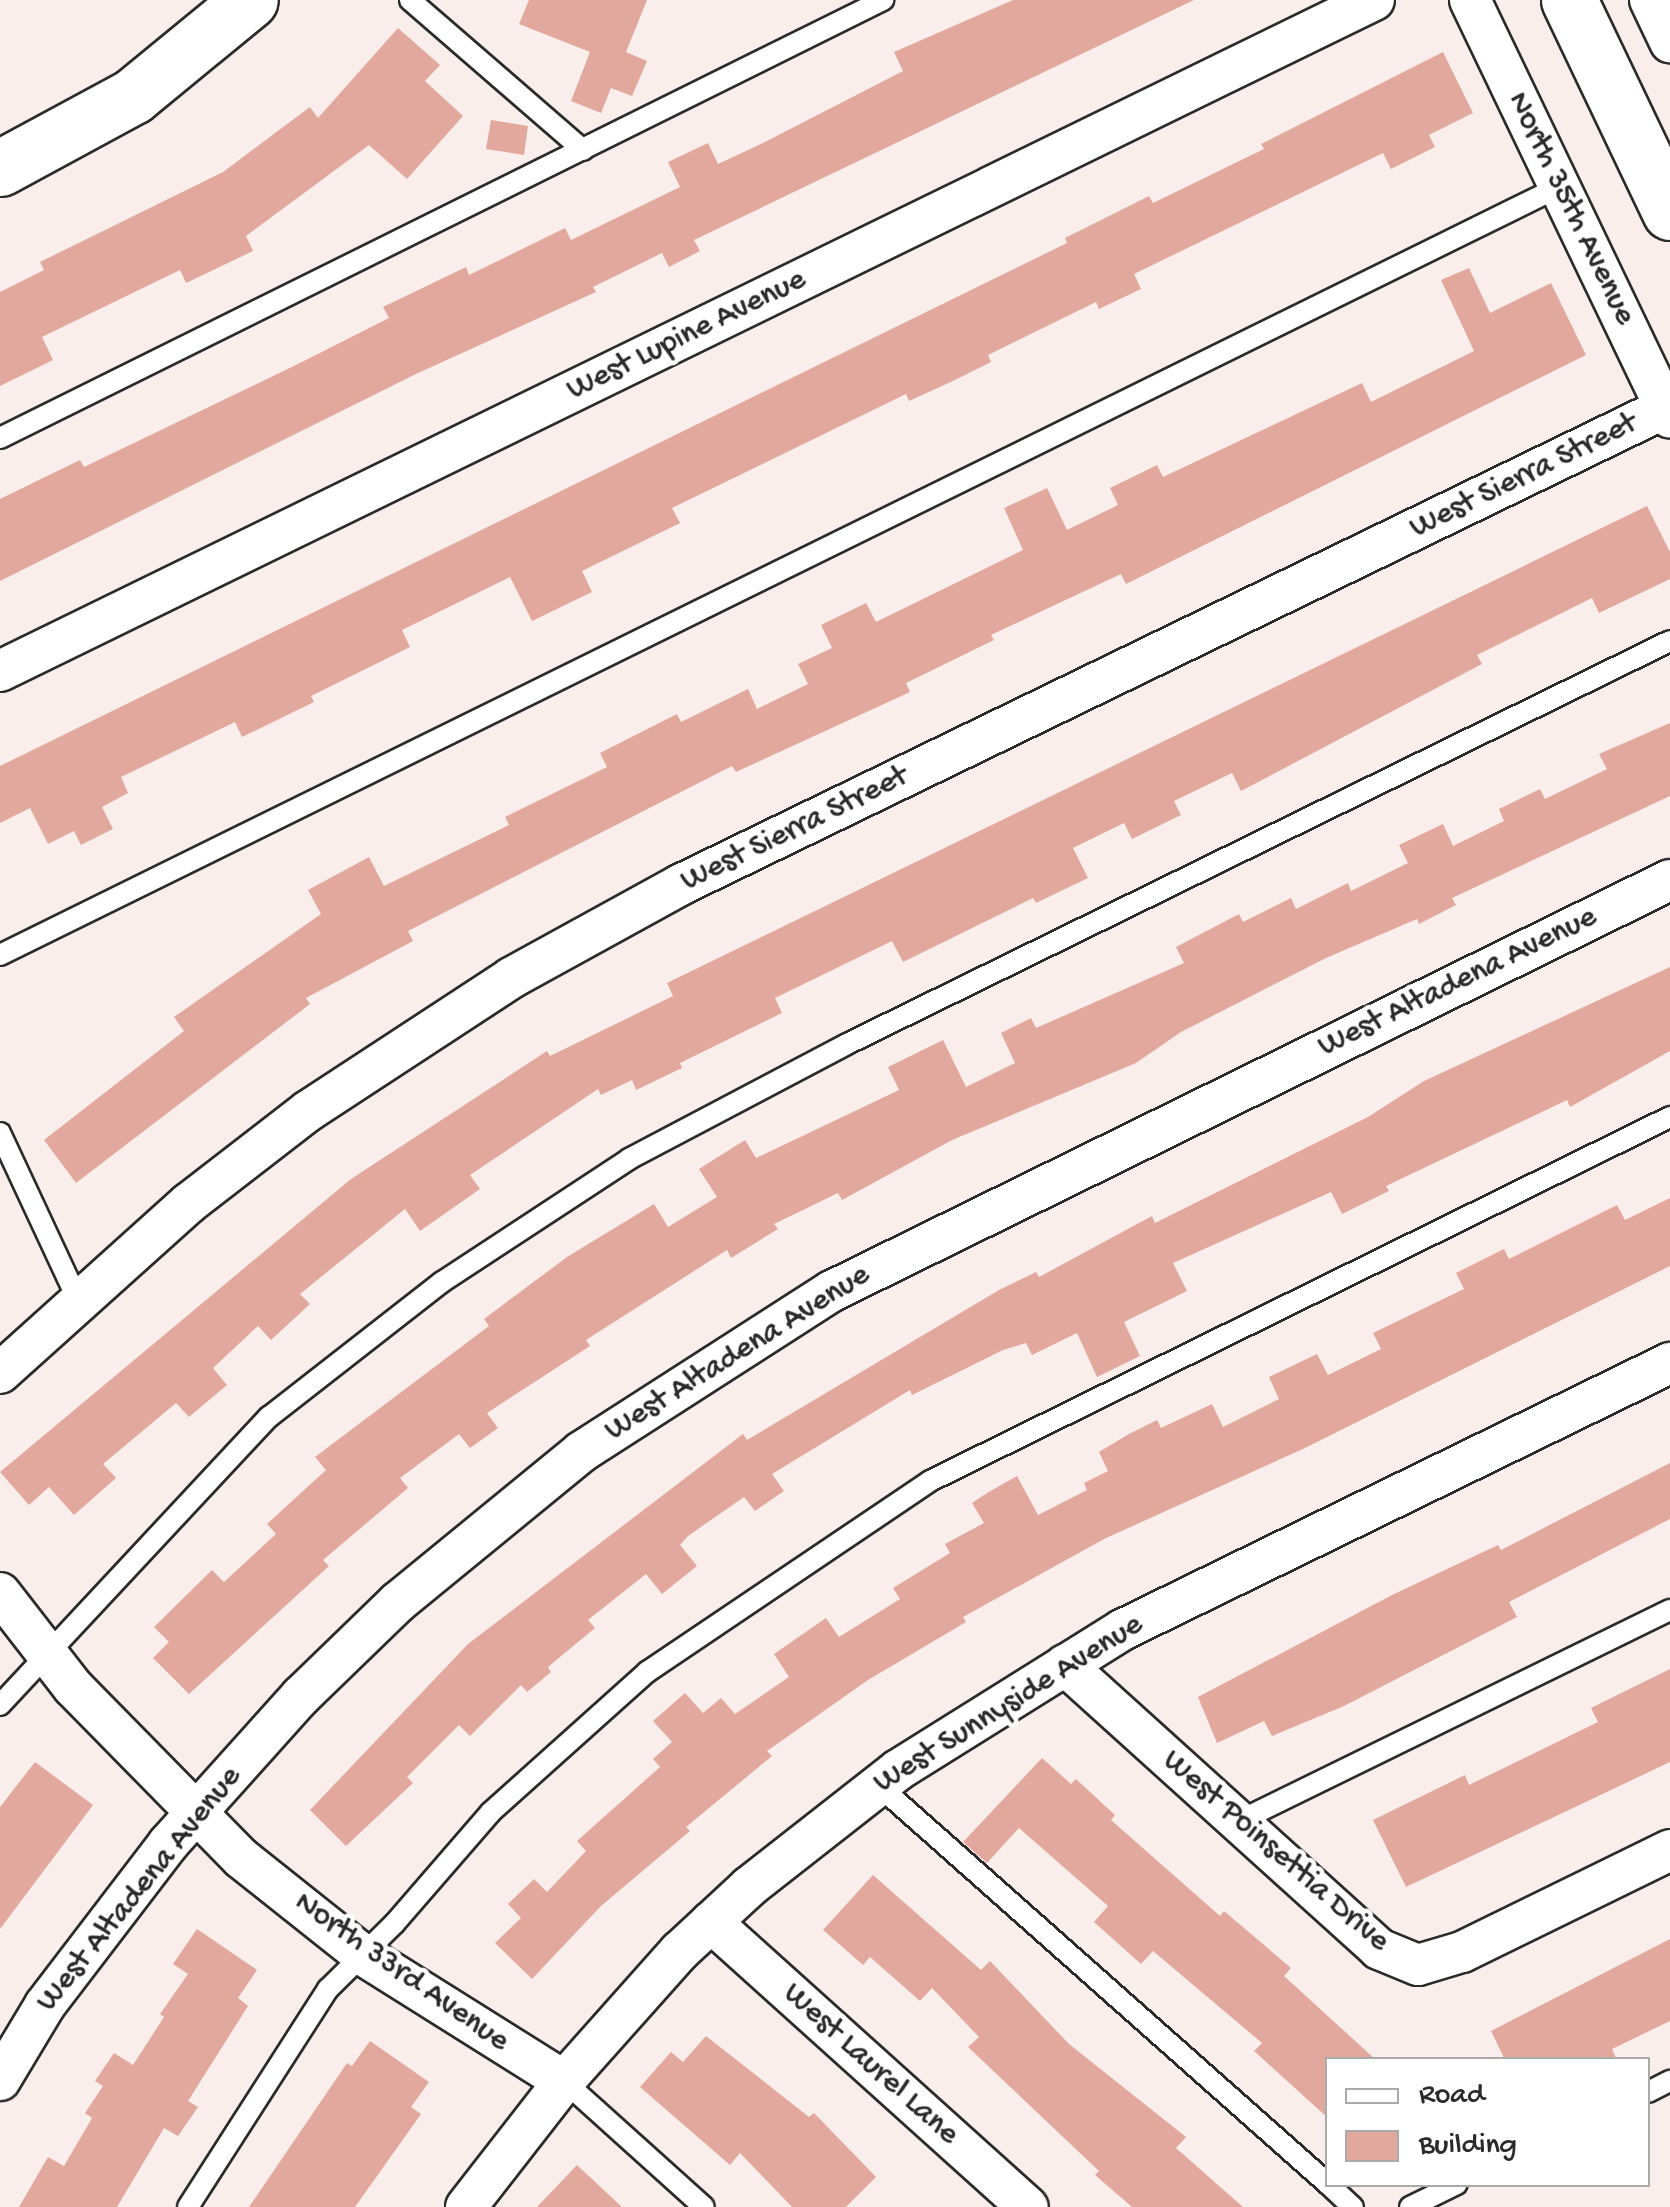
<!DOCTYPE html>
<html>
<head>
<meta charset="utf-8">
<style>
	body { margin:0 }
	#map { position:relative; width:1670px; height:2207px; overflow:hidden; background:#f9eeec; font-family:"Gochi Hand",sans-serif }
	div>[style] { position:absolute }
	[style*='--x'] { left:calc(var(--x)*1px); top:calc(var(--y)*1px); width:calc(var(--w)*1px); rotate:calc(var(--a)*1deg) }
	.building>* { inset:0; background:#e2a89e }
	.roads { filter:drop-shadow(2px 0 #2b2b2b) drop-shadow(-2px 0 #2b2b2b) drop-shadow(0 2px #2b2b2b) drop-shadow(0 -2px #2b2b2b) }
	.lane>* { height:20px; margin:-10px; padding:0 10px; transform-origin:10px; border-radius:10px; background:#fff }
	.street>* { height:40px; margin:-20px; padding:0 20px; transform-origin:20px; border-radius:20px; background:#fff }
	.secondary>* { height:55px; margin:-27.5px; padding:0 27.5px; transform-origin:27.5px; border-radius:27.5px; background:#fff }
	span { translate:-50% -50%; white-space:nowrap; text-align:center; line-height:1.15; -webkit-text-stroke:9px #fff; paint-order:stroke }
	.street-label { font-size:32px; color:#2b2b2b }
	.legend { position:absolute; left:1325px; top:2057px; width:325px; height:130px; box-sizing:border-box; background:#fff; border:2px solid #aaa; margin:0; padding:12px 18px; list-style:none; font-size:30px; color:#2b2b2b }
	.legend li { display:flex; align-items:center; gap:20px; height:50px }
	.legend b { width:50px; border:2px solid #aaa }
</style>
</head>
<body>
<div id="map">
	<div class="building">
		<i style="clip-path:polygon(529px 0,647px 0,626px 52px,647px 61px,632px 96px,611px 88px,601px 113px,571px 101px,590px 52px,519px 24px)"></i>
		<i style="clip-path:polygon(1013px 0,1194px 0,694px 240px,700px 251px,669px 267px,662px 253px,593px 287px,596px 292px,416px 374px,0 581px,0 499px,80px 460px,84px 467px,298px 364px,389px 318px,383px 307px,466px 267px,469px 275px,565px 228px,571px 240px,680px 187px,668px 162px,708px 143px,718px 164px,763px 143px,903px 71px,894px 52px)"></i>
		<i style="clip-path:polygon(398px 28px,440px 65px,425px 81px,463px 116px,407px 179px,369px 145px,246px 236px,253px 251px,186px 283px,180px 270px,42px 337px,53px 360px,0 386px,0 292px,44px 270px,40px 262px,223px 172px,310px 107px,318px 118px)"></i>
		<i style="clip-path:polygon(1443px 52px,1473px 113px,1429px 135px,1435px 147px,1391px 169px,1383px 153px,1134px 274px,1141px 289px,1099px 309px,1096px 302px,988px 355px,991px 362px,955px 380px,909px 401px,906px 394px,672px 508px,680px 523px,582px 571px,592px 592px,532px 621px,510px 577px,402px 630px,410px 647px,311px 696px,314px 702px,242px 737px,235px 722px,121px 777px,128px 793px,102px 807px,113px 829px,81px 845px,74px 831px,48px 844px,30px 808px,0 823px,0 766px,1067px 243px,1065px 238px,1149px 196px,1153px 203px,1264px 149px,1261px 144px)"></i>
		<i style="clip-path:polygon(491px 120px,528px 126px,524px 155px,486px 149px)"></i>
		<i style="clip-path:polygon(1469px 268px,1490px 313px,1551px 283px,1586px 355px,1126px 584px,1121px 574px,991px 635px,994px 640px,906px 683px,910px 692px,736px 772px,732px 766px,408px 931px,413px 941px,306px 998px,310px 1004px,76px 1183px,44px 1140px,184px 1031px,174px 1017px,321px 914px,308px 890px,369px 857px,384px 886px,509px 825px,505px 817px,607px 767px,600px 753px,677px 714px,681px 722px,748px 689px,757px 709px,808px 684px,798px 664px,832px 648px,821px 625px,866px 603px,876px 622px,1023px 550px,1004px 508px,1047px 488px,1067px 530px,1118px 505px,1110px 488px,1157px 465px,1163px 477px,1362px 383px,1371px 402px,1474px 351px,1441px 280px)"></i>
		<i style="clip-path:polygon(1647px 506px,1670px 552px,1670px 579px,1599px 613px,1592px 598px,1477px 655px,1482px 664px,1241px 791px,1232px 773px,1174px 801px,1181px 815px,1132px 839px,1124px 823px,1073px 848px,1088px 878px,1036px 903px,1033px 898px,903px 962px,892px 941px,775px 998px,782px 1013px,680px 1063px,682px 1068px,636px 1090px,632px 1080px,601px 1095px,598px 1089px,470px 1175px,480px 1189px,420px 1231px,405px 1209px,300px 1294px,310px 1304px,271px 1340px,258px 1326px,213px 1368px,227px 1385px,189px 1417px,176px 1403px,103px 1464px,116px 1478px,74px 1515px,49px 1487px,29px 1505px,0 1472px,351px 1179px,547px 1051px,550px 1056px,673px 996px,667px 983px)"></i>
		<i style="clip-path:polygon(1670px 723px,1670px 796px,1452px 898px,1456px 905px,1419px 924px,1417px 919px,1326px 958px,1181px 1032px,1136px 1063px,952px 1140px,842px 1200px,838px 1193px,774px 1224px,778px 1229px,731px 1258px,727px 1250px,586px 1340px,590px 1346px,487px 1413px,498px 1428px,470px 1448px,459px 1434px,400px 1478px,408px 1488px,323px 1560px,329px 1566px,189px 1694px,153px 1658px,169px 1642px,154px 1627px,212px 1570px,224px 1582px,276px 1534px,267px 1524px,326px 1470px,315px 1457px,489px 1326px,484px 1319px,567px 1257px,654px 1204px,668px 1227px,717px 1197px,699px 1169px,745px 1140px,756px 1158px,899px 1090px,888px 1067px,943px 1040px,966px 1087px,1015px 1063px,1001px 1033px,1031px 1018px,1036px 1028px,1184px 963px,1176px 947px,1239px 914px,1243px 922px,1291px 898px,1296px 909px,1348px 883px,1351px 891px,1408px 863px,1399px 845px,1443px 824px,1453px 846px,1504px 821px,1499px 809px,1540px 789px,1545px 799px,1607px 769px,1599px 754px)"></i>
		<i style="clip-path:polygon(1670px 967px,1670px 1051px,1570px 1107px,1567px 1100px,1386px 1186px,1389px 1191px,1342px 1214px,1331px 1192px,1173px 1263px,1187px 1291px,1124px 1322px,1140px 1356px,1097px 1377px,1077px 1333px,1032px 1355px,1026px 1343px,1003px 1350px,912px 1395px,910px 1390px,772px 1474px,784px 1491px,755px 1511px,744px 1497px,688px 1536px,680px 1545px,697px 1566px,662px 1594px,646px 1574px,588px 1620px,595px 1628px,548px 1667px,551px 1672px,527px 1692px,521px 1685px,470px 1736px,459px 1725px,407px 1777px,413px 1783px,346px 1846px,310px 1810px,468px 1644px,743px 1434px,747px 1440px,999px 1290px,1036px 1272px,1039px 1277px,1152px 1216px,1155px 1223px,1368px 1117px,1424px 1081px)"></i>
		<i style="clip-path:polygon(1670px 1198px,1670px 1266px,1305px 1448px,1104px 1539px,963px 1617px,966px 1622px,868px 1680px,767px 1751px,772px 1756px,686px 1827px,690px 1831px,601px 1906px,532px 1979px,495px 1943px,521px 1918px,508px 1904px,534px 1879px,547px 1892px,586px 1851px,577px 1841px,660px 1767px,653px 1759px,672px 1742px,653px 1721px,685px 1693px,703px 1713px,721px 1698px,735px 1714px,789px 1677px,774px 1654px,826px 1618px,839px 1637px,900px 1599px,893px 1588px,950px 1553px,945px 1544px,984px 1523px,972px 1503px,987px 1493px,1017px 1476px,1038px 1515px,1087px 1490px,1084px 1483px,1108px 1471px,1099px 1452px,1129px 1434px,1157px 1420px,1161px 1428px,1212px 1404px,1223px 1427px,1279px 1399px,1269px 1377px,1317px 1354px,1328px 1375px,1381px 1349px,1373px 1333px,1464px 1289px,1456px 1273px,1504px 1249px,1509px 1259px,1617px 1205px,1625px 1220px)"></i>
		<i style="clip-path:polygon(1670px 1463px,1670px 1519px,1509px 1602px,1517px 1617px,1344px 1706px,1272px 1736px,1264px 1721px,1217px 1743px,1198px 1697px,1392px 1595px,1498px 1545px,1501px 1550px)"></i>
		<i style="clip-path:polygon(1670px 1669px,1670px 1762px,1406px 1887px,1373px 1820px,1465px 1775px,1469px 1785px,1598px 1722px,1591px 1708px)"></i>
		<i style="clip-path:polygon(1042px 1758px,1071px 1784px,1076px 1779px,1115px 1815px,1111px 1820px,1220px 1916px,1224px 1911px,1291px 1968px,1284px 1976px,1376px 2060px,1328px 2060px,1328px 2118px,1254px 2051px,1262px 2043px,1153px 1951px,1141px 1964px,1094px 1922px,1108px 1906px,1019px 1828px,987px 1863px,963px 1842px)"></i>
		<i style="clip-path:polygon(35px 1762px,93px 1805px,0 1929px,0 1807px)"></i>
		<i style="clip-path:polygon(873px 1875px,981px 1970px,990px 1961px,1069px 2044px,1186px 2137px,1176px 2148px,1243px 2207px,1132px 2207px,1095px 2175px,1099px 2171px,968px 2047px,979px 2037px,932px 1988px,920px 2001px,870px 1957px,863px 1965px,823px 1930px)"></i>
		<i style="clip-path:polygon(197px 1929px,257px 1970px,238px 1998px,248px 2006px,188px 2101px,198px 2107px,178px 2136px,164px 2128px,117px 2207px,19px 2207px,48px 2157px,64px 2166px,92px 2118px,85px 2113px,103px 2086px,95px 2081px,114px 2053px,133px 2065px,164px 2017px,160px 2014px,188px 1974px,173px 1964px)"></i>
		<i style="clip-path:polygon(1670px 1939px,1670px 2021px,1612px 2049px,1617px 2060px,1505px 2060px,1491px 2031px)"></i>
		<i style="clip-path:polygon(706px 2036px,809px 2117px,814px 2113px,876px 2177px,846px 2207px,792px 2207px,740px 2153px,730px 2165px,640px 2087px,671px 2052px,683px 2062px)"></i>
		<i style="clip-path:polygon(370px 2041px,429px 2082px,411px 2107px,421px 2114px,355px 2207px,249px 2207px,347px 2063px,352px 2066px)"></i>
		<i style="clip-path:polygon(577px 2165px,622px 2207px,537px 2207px)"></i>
	</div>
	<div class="roads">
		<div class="lane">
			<i style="--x:410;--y:0;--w:229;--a:40.9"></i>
			<i style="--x:0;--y:438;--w:986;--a:-26.38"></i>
			<i style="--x:0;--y:955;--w:1738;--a:-26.23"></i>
			<i style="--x:0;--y:1133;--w:184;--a:65"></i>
			<i style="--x:0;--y:1705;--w:394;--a:-47"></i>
			<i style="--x:269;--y:1417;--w:219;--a:-38"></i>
			<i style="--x:442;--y:1282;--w:224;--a:-33.3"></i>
			<i style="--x:629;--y:1159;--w:246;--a:-27.8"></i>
			<i style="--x:847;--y:1044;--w:916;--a:-26.09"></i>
			<i style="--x:878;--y:1785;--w:601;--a:41.56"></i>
			<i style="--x:1239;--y:1821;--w:480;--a:-26.1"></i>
			<i style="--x:564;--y:2081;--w:188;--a:42"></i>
			<i style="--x:1648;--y:2092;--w:25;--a:-27"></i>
			<i style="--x:1328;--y:2184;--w:34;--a:43"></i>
			<i style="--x:188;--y:2207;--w:259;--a:-57.3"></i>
			<i style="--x:328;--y:1989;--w:93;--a:-44.6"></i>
			<i style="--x:394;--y:1924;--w:148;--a:-49.1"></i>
			<i style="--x:491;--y:1812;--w:210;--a:-41.9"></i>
			<i style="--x:647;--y:1672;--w:341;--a:-34"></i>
			<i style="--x:930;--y:1481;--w:825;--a:-26.19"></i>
			<i style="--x:1410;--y:2207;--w:52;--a:-26.1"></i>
		</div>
		<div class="street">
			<i style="--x:1470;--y:0;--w:463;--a:64.4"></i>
			<i style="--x:1650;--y:0;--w:47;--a:64.5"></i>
			<i style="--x:0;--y:671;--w:1529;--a:-26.03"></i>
			<i style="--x:0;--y:1373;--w:254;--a:-42"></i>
			<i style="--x:189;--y:1203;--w:150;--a:-37.7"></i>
			<i style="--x:308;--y:1111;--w:243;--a:-33.2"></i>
			<i style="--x:511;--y:978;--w:193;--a:-28.8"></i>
			<i style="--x:680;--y:885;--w:1094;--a:-25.84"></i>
			<i style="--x:0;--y:1593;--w:119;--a:52.2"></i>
			<i style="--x:73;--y:1687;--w:240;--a:45.5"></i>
			<i style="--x:241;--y:1858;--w:156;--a:38.5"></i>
			<i style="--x:363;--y:1955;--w:237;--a:32.1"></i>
			<i style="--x:1065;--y:1665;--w:423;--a:42.1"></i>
			<i style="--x:1379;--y:1949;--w:42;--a:22.3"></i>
			<i style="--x:1418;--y:1965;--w:46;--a:-16.5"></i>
			<i style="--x:1462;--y:1952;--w:232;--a:-26.1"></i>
			<i style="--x:711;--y:1922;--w:426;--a:42"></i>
			<i style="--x:0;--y:2080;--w:87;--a:-59"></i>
			<i style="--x:45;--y:2005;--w:203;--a:-52.6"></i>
			<i style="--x:168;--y:1844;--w:199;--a:-48.1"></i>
			<i style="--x:301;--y:1696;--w:135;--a:-44.1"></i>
			<i style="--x:398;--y:1602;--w:237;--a:-39.3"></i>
			<i style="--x:581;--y:1452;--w:298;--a:-32.7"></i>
			<i style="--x:832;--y:1291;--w:933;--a:-26.13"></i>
			<i style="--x:466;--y:2207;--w:160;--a:-52.1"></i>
			<i style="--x:564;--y:2081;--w:174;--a:-48.3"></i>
			<i style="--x:680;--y:1951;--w:94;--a:-42.8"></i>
			<i style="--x:749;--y:1887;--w:189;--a:-38.1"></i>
			<i style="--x:898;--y:1770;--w:264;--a:-32"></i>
			<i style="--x:1122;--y:1630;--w:610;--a:-25.98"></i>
		</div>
		<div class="secondary">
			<i style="--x:1569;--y:0;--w:235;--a:64.5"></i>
			<i style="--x:0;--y:168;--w:151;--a:-28.4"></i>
			<i style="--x:133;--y:96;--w:151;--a:-39.4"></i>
		</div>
	</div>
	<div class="street-label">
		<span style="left:1570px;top:209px;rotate:64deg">North 35th Avenue</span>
		<span style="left:687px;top:336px;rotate:-26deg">West Lupine Avenue</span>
		<span style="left:1524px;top:477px;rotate:-26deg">West Sierra Street</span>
		<span style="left:795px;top:830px;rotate:-26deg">West Sierra Street</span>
		<span style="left:1458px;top:983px;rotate:-26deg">West Altadena Avenue</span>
		<span style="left:738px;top:1354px;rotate:-32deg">West Altadena Avenue</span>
		<span style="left:1009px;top:1705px;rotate:-32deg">West Sunnyside Avenue</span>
		<span style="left:1275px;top:1852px;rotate:41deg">West Poinsettia Drive</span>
		<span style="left:140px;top:1890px;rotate:-51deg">West Altadena Avenue</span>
		<span style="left:401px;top:1973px;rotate:35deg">North 33rd Avenue</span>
		<span style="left:870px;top:2065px;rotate:42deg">West Laurel Lane</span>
	</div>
	<ul class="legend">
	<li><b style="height:12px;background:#fff"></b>Road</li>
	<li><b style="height:28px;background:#e2a89e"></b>Building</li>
	</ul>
</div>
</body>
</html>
